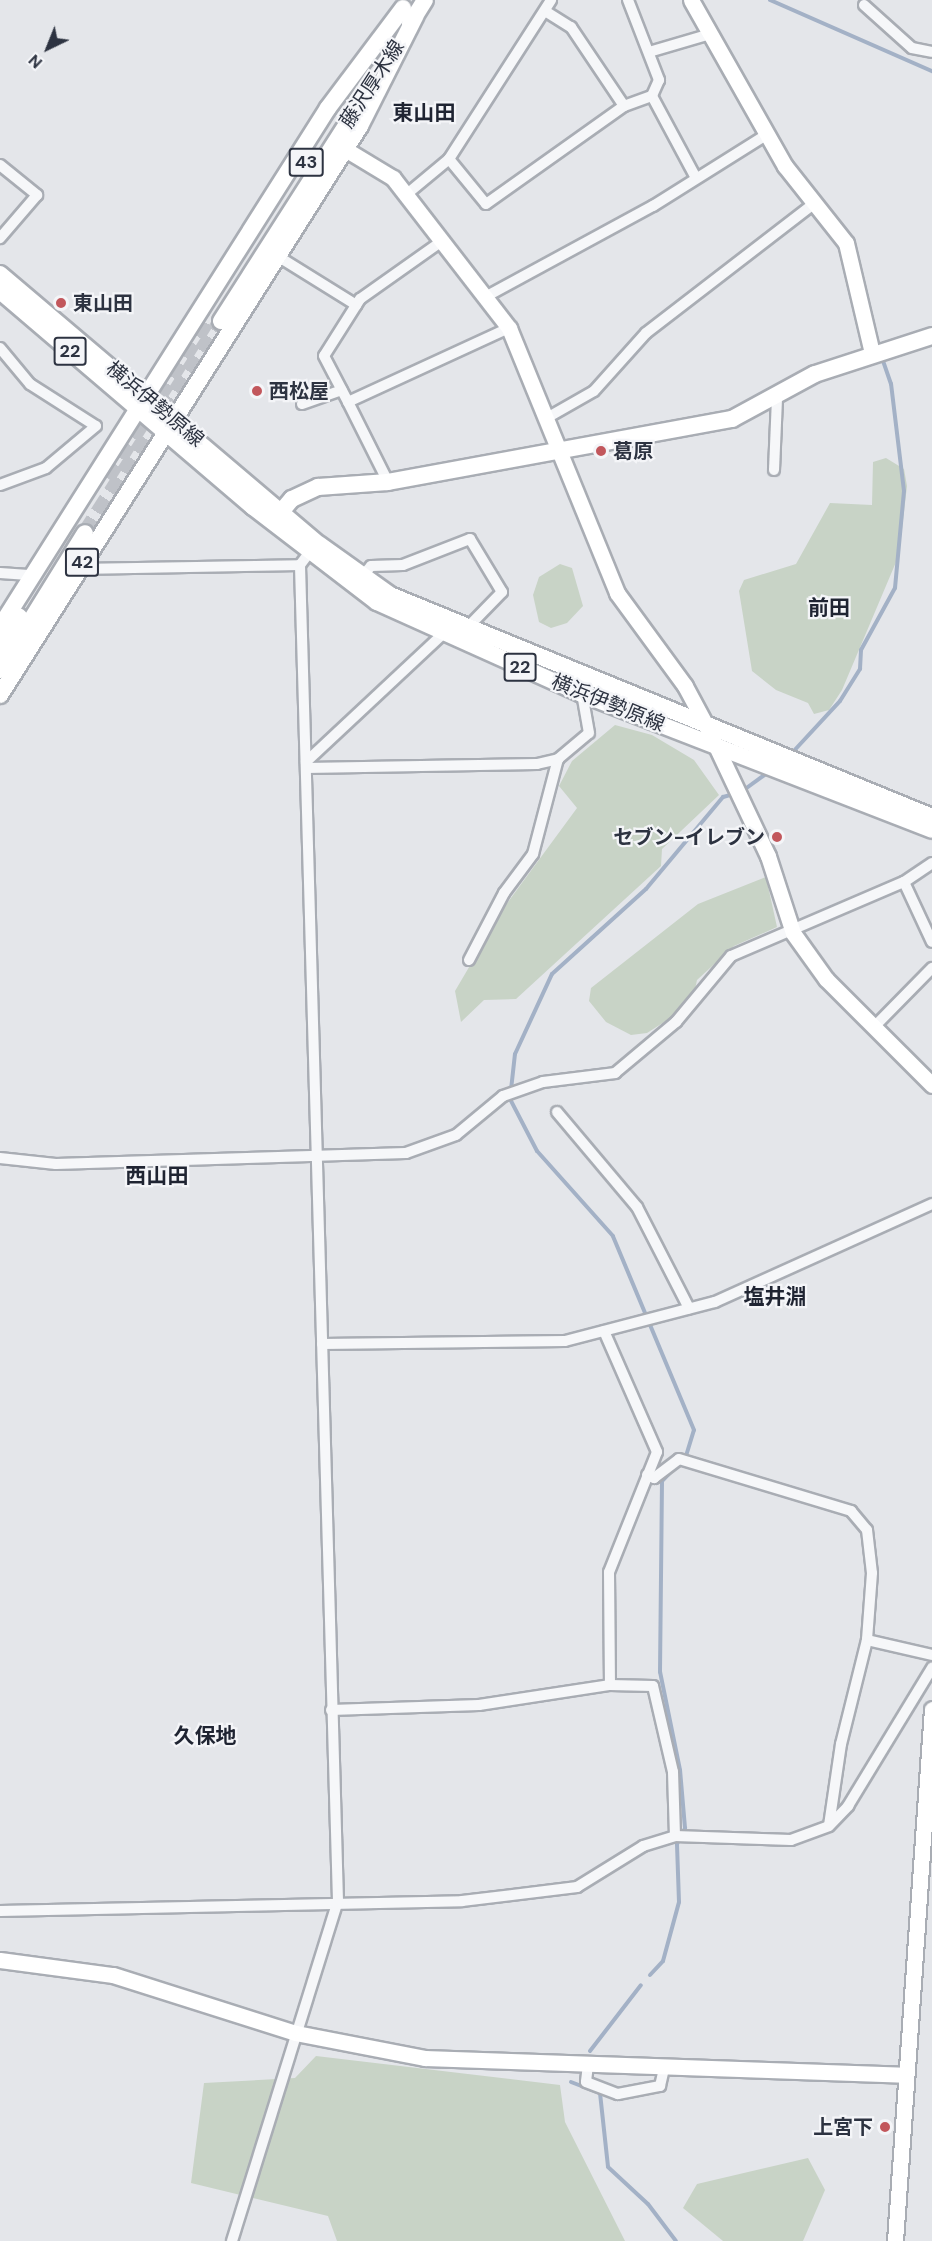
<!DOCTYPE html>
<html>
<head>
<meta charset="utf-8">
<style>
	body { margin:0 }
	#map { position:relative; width:932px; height:2241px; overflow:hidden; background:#e4e6ea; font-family:"DM Sans","Noto Sans JP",sans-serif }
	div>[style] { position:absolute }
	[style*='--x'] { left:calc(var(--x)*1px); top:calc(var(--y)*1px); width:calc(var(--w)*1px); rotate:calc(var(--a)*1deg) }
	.green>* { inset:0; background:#c8d3c6 }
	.stream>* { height:4px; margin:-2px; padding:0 2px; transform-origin:2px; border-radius:2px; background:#a3b1c6 }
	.primary-tunnel>* { height:16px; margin-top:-8px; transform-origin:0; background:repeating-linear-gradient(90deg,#bfc2c8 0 16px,transparent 0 24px) }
	.roads { filter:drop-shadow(2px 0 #a9adb4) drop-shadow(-2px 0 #a9adb4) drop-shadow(0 2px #a9adb4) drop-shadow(0 -2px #a9adb4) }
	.street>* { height:10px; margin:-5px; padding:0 5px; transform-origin:5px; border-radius:5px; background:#f6f7f9 }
	.secondary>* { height:15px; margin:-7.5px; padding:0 7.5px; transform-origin:7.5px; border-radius:7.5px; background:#fff }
	.primary>* { height:16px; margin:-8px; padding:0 8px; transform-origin:8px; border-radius:8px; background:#fff }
	.dots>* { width:16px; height:16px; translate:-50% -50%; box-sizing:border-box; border:3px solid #f4f5f8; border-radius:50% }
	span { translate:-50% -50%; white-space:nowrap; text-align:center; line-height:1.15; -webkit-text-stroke:4.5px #f4f5f8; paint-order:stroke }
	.shield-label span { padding:2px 4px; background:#f4f5f8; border:2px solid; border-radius:4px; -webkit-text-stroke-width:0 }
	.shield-label { font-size:18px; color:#2d3341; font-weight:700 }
	.street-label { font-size:20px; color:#2d3341 }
	.poi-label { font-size:20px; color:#2d3341; font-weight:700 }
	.left { translate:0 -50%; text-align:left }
	.right { translate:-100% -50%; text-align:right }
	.neighbourhood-label { font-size:21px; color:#1f2432; font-weight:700 }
	.north { position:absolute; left:18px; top:18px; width:60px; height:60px; -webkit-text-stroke:4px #f4f5f8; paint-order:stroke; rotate:223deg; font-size:16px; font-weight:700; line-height:24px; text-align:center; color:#2d3341 }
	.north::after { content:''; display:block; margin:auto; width:21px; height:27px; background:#2d3341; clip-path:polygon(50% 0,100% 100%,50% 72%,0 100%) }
</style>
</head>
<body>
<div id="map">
	<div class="green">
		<i style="clip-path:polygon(886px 458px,904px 469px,907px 486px,899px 555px,842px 690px,829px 710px,814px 714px,808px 703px,776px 690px,752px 671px,739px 591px,744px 580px,796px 564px,830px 503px,872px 505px,873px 462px)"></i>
		<i style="clip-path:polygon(560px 564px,572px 568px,583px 606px,567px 623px,551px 628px,539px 622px,533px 595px,539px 577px)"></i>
		<i style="clip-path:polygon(615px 725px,652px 735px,694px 760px,719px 795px,662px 849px,661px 866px,516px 999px,484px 1000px,461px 1022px,455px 991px,505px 906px,577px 808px,559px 786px,572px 761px)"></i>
		<i style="clip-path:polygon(766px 877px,777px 927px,734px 946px,697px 980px,694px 994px,672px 1017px,647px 1033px,631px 1035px,606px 1022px,589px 1001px,591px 988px,698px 904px)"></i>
		<i style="clip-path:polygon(316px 2056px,560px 2085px,565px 2122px,625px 2241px,337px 2241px,328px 2216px,191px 2183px,204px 2083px,295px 2078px)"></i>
		<i style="clip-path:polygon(808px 2158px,825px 2190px,803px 2241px,723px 2241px,683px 2208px,697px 2184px)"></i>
	</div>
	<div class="stream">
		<i style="--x:770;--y:0;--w:177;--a:23.7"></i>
		<i style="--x:791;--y:754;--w:72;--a:-47.2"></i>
		<i style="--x:840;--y:701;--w:38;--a:-58"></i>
		<i style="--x:860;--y:669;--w:19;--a:-87"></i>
		<i style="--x:861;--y:650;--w:71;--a:-61.3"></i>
		<i style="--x:895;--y:588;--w:97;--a:-84.7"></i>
		<i style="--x:904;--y:491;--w:108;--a:-96.9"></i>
		<i style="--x:891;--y:384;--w:24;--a:-109"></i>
		<i style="--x:741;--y:792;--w:34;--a:-36"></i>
		<i style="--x:650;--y:1975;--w:19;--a:-47"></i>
		<i style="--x:663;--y:1961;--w:61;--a:-74.8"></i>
		<i style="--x:679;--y:1902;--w:58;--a:-92"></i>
		<i style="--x:677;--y:1844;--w:18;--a:-63"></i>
		<i style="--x:685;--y:1828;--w:58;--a:-94.9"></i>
		<i style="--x:680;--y:1770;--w:100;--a:-101.5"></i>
		<i style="--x:660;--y:1672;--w:191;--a:-89.4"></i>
		<i style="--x:662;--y:1481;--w:35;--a:-46"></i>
		<i style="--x:686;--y:1456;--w:27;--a:-73"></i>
		<i style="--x:694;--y:1430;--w:210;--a:-112.7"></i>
		<i style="--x:613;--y:1236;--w:114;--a:-131.8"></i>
		<i style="--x:537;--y:1151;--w:59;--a:-117.4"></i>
		<i style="--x:510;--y:1099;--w:45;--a:-83.7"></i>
		<i style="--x:515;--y:1054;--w:88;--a:-65.2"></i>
		<i style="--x:552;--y:974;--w:127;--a:-42.1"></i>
		<i style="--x:646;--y:889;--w:120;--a:-50.1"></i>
		<i style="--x:723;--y:797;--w:11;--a:-15"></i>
		<i style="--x:590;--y:2051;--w:83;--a:-52.3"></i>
		<i style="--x:571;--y:2082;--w:31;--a:21"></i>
		<i style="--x:600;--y:2093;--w:74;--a:83.8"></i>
		<i style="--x:608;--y:2167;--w:54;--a:42.8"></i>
		<i style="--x:648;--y:2204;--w:46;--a:52.9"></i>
	</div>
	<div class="primary-tunnel">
		<i style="--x:107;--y:478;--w:192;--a:-57.6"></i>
		<i style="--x:85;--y:533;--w:252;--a:-57.3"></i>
	</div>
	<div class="roads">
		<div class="street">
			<i style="--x:628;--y:0;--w:86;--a:68.8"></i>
			<i style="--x:659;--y:80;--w:17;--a:114"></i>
			<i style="--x:652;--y:96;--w:93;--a:61.8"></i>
			<i style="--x:864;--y:5;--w:64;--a:41.9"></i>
			<i style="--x:912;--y:48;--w:20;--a:11"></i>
			<i style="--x:545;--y:11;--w:31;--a:32"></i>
			<i style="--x:571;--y:27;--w:95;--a:56.1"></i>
			<i style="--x:649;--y:52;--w:64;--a:-16.4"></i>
			<i style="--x:449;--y:159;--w:58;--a:50.6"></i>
			<i style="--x:486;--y:204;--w:169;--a:-35.4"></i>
			<i style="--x:624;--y:106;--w:30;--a:-20"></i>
			<i style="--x:0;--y:165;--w:48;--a:39"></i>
			<i style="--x:37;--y:195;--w:57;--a:130.7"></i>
			<i style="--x:407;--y:194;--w:55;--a:-39.8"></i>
			<i style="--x:449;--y:159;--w:189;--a:-57.3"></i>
			<i style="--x:442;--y:241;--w:100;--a:144.7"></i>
			<i style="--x:360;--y:299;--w:67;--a:122.3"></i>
			<i style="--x:324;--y:356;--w:52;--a:62.4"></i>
			<i style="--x:348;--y:402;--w:177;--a:-24.7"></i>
			<i style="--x:279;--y:257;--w:91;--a:31.9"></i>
			<i style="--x:487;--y:296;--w:189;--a:-28.5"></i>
			<i style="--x:653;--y:206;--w:133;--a:-32.1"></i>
			<i style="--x:0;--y:348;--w:47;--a:50.2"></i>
			<i style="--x:30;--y:384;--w:78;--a:32.5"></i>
			<i style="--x:96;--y:426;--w:65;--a:140"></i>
			<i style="--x:46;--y:468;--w:49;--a:159.7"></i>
			<i style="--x:348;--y:402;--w:89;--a:63.4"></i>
			<i style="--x:302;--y:404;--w:42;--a:-19.3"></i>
			<i style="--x:545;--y:419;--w:56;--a:-29.7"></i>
			<i style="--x:594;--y:391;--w:78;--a:-48.1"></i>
			<i style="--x:646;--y:333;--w:213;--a:-37.6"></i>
			<i style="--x:774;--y:470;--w:72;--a:-87.6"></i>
			<i style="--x:78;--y:569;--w:222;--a:-1"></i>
			<i style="--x:0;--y:573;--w:32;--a:4"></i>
			<i style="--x:362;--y:577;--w:14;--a:-51"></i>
			<i style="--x:371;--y:566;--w:32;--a:-2"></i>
			<i style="--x:403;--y:565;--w:72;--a:-21.2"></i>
			<i style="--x:470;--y:539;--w:62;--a:58.9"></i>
			<i style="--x:502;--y:592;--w:53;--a:134.2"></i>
			<i style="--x:306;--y:762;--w:187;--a:-43.1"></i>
			<i style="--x:306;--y:768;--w:231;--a:-1"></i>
			<i style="--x:537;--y:764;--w:22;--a:-13"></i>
			<i style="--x:558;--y:759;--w:40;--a:-40"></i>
			<i style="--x:589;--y:733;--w:40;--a:-100"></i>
			<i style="--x:904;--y:882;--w:66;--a:65"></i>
			<i style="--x:469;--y:960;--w:76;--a:-62.4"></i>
			<i style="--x:504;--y:893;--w:49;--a:-53.4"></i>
			<i style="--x:533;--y:854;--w:98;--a:-75.3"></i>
			<i style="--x:874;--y:1027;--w:83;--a:-45.5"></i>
			<i style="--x:557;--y:1112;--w:124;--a:49.9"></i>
			<i style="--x:637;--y:1207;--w:114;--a:62.8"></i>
			<i style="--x:0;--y:1158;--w:56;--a:6.1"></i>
			<i style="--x:56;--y:1164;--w:350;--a:-1.8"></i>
			<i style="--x:406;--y:1153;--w:53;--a:-19.8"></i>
			<i style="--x:456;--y:1135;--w:61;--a:-39.7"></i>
			<i style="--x:503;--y:1096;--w:42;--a:-19.3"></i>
			<i style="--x:543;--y:1082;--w:73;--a:-7.1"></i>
			<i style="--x:615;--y:1073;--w:80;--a:-39.9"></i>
			<i style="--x:676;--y:1022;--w:86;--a:-50.2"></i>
			<i style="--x:731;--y:956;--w:188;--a:-23.2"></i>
			<i style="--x:904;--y:882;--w:34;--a:-34"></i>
			<i style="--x:604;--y:1331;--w:132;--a:66.3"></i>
			<i style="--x:657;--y:1452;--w:129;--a:111.8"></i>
			<i style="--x:609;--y:1572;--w:113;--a:89.5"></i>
			<i style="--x:322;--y:1344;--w:243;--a:-0.7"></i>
			<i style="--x:565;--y:1341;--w:155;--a:-14.6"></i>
			<i style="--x:715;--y:1302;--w:238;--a:-24.3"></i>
			<i style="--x:647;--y:1475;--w:8;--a:23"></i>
			<i style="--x:654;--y:1478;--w:31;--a:-37"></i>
			<i style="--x:679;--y:1459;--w:180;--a:16.8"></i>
			<i style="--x:851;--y:1511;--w:25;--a:50"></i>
			<i style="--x:867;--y:1530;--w:43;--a:83.4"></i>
			<i style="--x:872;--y:1573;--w:67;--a:94.3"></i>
			<i style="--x:867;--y:1640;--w:107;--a:104"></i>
			<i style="--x:841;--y:1744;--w:82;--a:98.4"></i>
			<i style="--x:867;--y:1640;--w:67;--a:13"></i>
			<i style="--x:331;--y:1710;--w:148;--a:-1.9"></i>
			<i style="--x:479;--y:1705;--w:133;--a:-8.7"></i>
			<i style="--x:610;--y:1685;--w:43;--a:1.3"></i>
			<i style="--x:653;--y:1686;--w:88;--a:76.9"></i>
			<i style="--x:673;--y:1772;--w:64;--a:88.2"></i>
			<i style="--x:0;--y:1911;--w:462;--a:-1.2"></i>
			<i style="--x:462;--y:1901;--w:116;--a:-6.9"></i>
			<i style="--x:577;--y:1887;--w:78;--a:-31.8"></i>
			<i style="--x:643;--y:1846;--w:34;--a:-17"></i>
			<i style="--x:675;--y:1836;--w:116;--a:2"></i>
			<i style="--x:791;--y:1840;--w:40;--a:-20.2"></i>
			<i style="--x:829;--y:1826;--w:28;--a:-46"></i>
			<i style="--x:848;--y:1806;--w:162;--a:-58.7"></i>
			<i style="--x:588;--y:2065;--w:17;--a:97"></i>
			<i style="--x:586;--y:2082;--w:34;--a:21"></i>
			<i style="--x:618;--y:2094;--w:43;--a:-10.8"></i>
			<i style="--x:660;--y:2086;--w:17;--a:-77"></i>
			<i style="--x:232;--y:2241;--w:356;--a:-72.7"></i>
			<i style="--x:338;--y:1901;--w:1337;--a:-91.63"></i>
			<i style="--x:300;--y:565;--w:15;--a:-53"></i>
		</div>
		<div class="secondary">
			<i style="--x:691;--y:0;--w:191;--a:60.5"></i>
			<i style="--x:785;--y:166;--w:98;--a:51.6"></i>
			<i style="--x:846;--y:243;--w:113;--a:76.7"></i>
			<i style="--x:345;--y:149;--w:56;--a:31.1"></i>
			<i style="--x:393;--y:178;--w:190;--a:52.3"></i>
			<i style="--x:509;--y:328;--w:286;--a:67.8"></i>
			<i style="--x:617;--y:593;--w:115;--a:53.8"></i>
			<i style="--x:685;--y:686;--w:47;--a:61.8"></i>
			<i style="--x:707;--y:727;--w:143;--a:64.7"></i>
			<i style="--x:768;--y:856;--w:81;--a:72"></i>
			<i style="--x:793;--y:933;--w:57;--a:54.3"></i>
			<i style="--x:826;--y:979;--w:150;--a:45"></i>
			<i style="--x:0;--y:1960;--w:114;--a:7.6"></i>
			<i style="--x:113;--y:1975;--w:192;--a:17.6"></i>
			<i style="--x:296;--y:2033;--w:131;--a:11"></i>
			<i style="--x:425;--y:2058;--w:479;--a:2"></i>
			<i style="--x:895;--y:2241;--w:533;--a:-86.02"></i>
		</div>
		<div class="primary">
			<i style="--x:410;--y:24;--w:28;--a:-58"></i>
			<i style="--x:0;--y:274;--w:419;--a:40.3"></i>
			<i style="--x:320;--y:545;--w:86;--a:35.5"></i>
			<i style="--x:390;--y:595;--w:586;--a:22.27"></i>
			<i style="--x:0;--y:291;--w:333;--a:40.5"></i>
			<i style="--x:253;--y:507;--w:156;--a:37.5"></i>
			<i style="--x:377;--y:602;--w:225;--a:24.2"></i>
			<i style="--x:582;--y:694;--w:375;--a:21.2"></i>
			<i style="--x:221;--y:321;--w:269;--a:-57.4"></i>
			<i style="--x:275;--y:519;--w:26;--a:-50"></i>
			<i style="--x:292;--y:499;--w:29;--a:-25"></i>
			<i style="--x:318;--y:487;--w:70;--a:-4.1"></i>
			<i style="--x:388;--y:482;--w:350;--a:-10.4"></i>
			<i style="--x:732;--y:419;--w:94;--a:-28.5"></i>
			<i style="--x:815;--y:374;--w:123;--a:-18"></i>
			<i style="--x:0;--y:627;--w:614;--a:-57.71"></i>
			<i style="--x:328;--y:108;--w:125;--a:-53.1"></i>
			<i style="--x:0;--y:647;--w:36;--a:-58"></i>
			<i style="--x:0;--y:670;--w:161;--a:-58.2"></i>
			<i style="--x:0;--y:695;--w:673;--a:-57.68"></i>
			<i style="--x:360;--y:126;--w:122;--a:-63.2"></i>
		</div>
	</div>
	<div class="dots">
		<i style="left:61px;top:303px;background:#c2575c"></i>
		<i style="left:257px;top:391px;background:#c2575c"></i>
		<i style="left:601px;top:451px;background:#c2575c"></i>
		<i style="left:777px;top:837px;background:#c2575c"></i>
		<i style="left:885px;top:2127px;background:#c2575c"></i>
	</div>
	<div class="shield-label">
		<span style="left:306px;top:162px">43</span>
		<span style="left:70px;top:351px">22</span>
		<span style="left:82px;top:562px">42</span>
		<span style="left:520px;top:667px">22</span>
	</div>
	<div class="street-label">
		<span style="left:372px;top:84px;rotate:-57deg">藤沢厚木線</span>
		<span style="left:155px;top:404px;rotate:40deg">横浜伊勢原線</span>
		<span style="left:608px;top:703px;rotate:22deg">横浜伊勢原線</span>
	</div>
	<div class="poi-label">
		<span class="left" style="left:73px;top:303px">東山田</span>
		<span class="left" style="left:269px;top:391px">西松屋</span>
		<span class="left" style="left:613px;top:451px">葛原</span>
		<span class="right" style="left:765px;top:837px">セブン-イレブン</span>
		<span class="right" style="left:873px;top:2127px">上宮下</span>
	</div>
	<div class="neighbourhood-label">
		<span style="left:424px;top:113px">東山田</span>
		<span style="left:829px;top:608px">前田</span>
		<span style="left:157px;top:1176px">西山田</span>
		<span style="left:775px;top:1297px">塩井淵</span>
		<span style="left:205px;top:1736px">久保地</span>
	</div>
	<div class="north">N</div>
</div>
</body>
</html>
